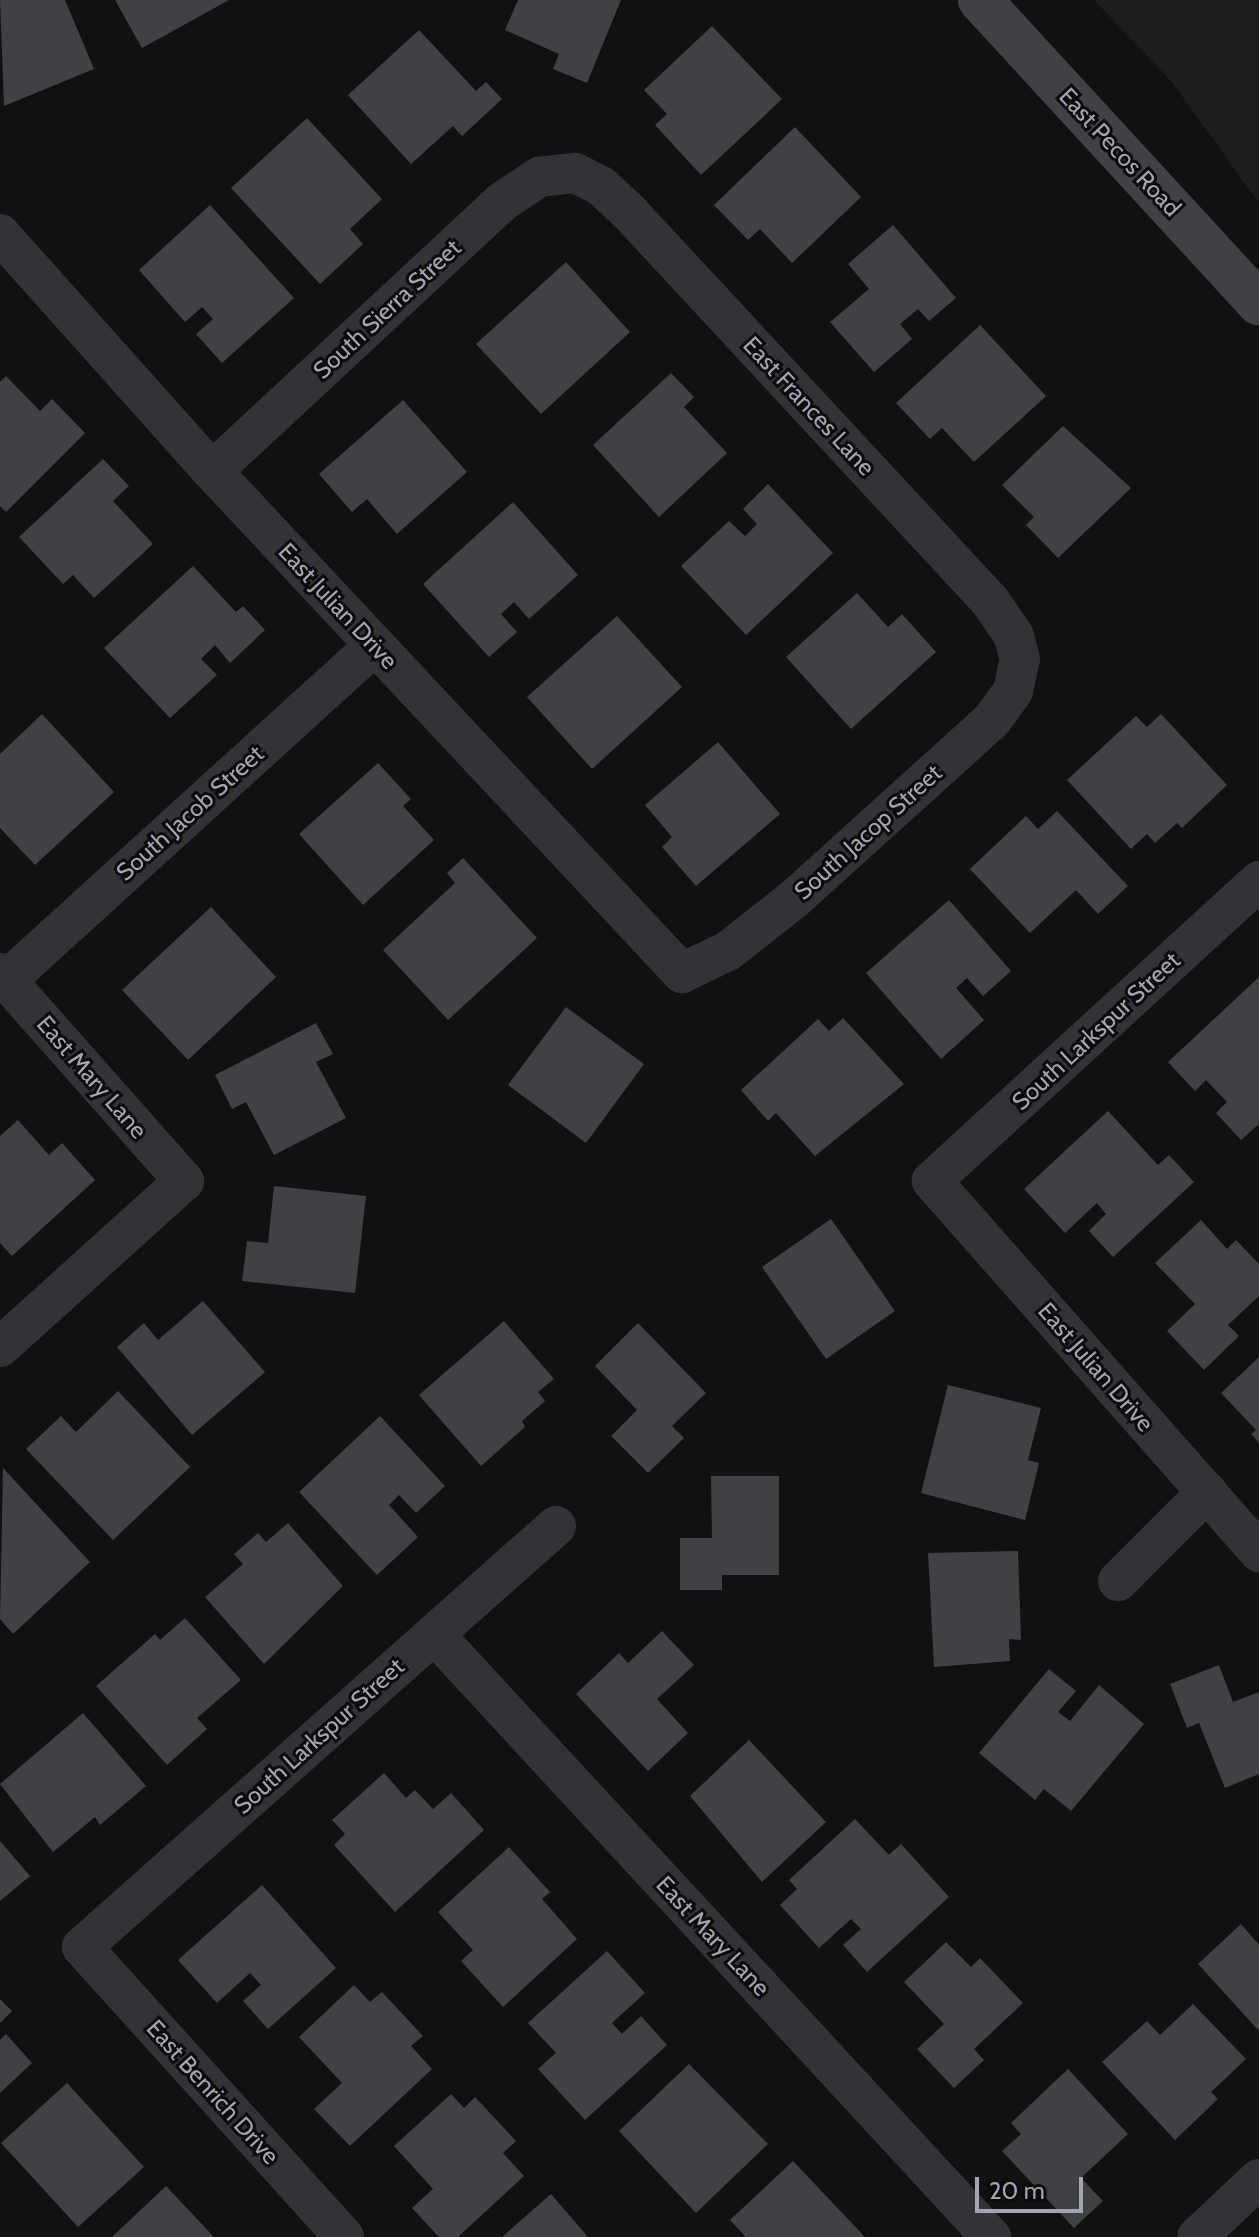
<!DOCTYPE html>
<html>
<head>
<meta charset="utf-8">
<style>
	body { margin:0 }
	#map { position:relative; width:1259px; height:2237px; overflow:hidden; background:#111112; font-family:Cabin,sans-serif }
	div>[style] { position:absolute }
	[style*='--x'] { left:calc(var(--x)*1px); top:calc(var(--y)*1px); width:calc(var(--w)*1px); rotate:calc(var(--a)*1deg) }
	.built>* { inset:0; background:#1d1d1f }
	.building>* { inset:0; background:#404145 }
	.street>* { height:40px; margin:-20px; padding:0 20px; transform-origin:20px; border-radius:20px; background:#323337 }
	.secondary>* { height:44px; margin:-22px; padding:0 22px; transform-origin:22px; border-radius:22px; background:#404147 }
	span { translate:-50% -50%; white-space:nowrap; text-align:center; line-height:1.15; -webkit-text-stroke:6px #0c0c0d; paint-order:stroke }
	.street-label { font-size:24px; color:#a3a6b2 }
	.scale { position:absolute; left:975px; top:2177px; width:108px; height:36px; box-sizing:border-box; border:4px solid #a3a6b2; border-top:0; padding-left:10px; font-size:24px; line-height:28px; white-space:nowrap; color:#a3a6b2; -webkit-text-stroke:6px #0c0c0d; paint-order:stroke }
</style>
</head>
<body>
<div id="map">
	<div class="built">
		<i style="clip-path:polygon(1094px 0,1259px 0,1259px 203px,1171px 81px)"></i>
	</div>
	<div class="building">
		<i style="clip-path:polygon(0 0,65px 0,94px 69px,4px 106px)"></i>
		<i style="clip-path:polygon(115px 0,229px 0,142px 48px)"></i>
		<i style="clip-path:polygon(518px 0,621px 0,587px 83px,553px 69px,559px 54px,505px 30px)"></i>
		<i style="clip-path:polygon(712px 26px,782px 99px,701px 175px,655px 125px,667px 114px,644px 90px)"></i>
		<i style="clip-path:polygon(419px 30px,476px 91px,486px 82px,502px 99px,462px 136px,453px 126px,411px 164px,348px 95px)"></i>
		<i style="clip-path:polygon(307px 118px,382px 199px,350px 229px,363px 244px,320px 284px,231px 188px)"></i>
		<i style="clip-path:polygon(795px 127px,861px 197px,792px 263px,760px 229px,748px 240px,714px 205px)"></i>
		<i style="clip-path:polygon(210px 205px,294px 298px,222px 363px,196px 334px,213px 319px,202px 307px,185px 322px,139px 270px)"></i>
		<i style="clip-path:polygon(893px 225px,956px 298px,929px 321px,918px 309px,900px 324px,912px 339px,874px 372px,830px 322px,869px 289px,848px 264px)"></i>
		<i style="clip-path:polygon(566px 262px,630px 332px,541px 414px,476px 344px)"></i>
		<i style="clip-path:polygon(980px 325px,1046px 396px,974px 462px,942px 428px,930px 439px,896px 403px)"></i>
		<i style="clip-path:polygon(671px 373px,694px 397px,684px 407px,727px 453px,659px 517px,593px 445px)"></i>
		<i style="clip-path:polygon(6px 376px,40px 411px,52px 399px,85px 433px,6px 512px,0 506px,0 382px)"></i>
		<i style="clip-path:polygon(403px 400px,467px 472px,397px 534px,367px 499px,352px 512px,319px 474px)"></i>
		<i style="clip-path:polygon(1063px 426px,1131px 488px,1058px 558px,1026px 525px,1034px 517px,1002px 485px)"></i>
		<i style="clip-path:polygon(103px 459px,129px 486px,113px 501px,153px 544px,94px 598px,73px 575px,63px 584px,19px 537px)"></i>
		<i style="clip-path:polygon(768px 484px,833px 553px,746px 635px,681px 566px,729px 521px,745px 536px,757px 524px,743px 509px)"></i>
		<i style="clip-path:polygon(513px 502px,578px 575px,529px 619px,514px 602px,501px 614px,517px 632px,489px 657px,423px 584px)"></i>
		<i style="clip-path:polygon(193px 566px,236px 612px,243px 606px,265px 630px,230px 663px,215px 645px,201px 659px,217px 675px,170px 718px,104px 648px)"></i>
		<i style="clip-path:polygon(857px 593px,888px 627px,902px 614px,936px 652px,851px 729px,786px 657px)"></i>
		<i style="clip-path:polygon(617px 616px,682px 687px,592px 769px,527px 697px)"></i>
		<i style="clip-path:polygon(42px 714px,114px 792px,35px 865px,0 828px,0 754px)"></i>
		<i style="clip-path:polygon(1161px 714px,1227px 785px,1182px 828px,1177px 823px,1155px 843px,1147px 834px,1131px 849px,1067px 780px,1136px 716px,1147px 727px)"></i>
		<i style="clip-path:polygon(718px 742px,780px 814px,696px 886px,662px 847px,672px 837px,645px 805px)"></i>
		<i style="clip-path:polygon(378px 763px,411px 799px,403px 806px,434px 840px,363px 905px,299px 834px)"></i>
		<i style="clip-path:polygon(1057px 811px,1128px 886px,1098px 914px,1076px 890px,1030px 933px,970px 869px,1026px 816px,1038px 829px)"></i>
		<i style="clip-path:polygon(463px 858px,537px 938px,448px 1020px,383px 950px,455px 883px,447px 873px)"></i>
		<i style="clip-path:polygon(949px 900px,1011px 971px,983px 996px,967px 978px,956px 988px,984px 1020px,941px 1059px,866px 973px)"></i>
		<i style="clip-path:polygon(211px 907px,276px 977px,188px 1060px,122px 990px)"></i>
		<i style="clip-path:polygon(1259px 977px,1259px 1124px,1241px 1140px,1216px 1113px,1227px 1102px,1206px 1080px,1195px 1091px,1168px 1062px)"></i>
		<i style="clip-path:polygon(566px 1007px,644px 1064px,586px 1143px,508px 1085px)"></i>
		<i style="clip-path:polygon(843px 1018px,904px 1084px,815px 1156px,776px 1113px,768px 1121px,741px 1090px,818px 1019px,829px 1031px)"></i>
		<i style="clip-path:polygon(316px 1023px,333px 1054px,316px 1062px,346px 1118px,274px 1155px,246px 1102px,232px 1109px,215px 1075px)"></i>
		<i style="clip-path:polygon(1108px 1111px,1158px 1165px,1169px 1155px,1194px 1182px,1113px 1257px,1089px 1231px,1106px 1214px,1097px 1203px,1065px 1233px,1024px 1189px)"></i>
		<i style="clip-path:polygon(18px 1120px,49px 1155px,62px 1143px,95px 1180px,12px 1256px,0 1243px,0 1136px)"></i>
		<i style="clip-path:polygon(274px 1186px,366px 1196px,355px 1293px,242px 1281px,247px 1241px,268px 1243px)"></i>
		<i style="clip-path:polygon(831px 1219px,895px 1311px,826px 1359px,762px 1267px)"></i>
		<i style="clip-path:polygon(1201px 1220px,1227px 1249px,1236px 1240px,1259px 1264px,1259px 1296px,1228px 1325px,1239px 1336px,1204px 1370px,1167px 1331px,1195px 1304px,1155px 1263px)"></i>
		<i style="clip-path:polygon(203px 1301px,265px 1372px,192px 1435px,117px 1347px,144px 1323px,158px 1340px)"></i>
		<i style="clip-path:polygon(504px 1321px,554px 1379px,538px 1392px,545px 1401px,522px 1421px,525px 1427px,481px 1466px,419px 1395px)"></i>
		<i style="clip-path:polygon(638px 1323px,706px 1393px,672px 1426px,684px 1438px,648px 1473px,611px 1436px,637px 1410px,595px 1366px)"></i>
		<i style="clip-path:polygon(1259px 1357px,1259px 1443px,1251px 1434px,1256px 1430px,1221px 1393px)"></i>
		<i style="clip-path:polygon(948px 1385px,1041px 1408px,1028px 1460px,1039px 1463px,1025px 1520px,921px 1493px)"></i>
		<i style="clip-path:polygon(118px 1391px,190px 1467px,113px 1540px,26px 1449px,61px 1416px,76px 1432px)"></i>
		<i style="clip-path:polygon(380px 1416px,445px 1486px,416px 1513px,399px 1495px,389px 1505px,418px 1537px,377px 1575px,299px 1492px)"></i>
		<i style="clip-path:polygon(3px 1468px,90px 1562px,13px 1634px,0 1619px)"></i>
		<i style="clip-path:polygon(711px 1476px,779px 1476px,779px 1575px,722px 1575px,722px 1590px,680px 1590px,680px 1538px,712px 1538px)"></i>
		<i style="clip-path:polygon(288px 1523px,343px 1586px,264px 1664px,205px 1597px,243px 1564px,234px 1554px,258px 1533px,266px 1542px)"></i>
		<i style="clip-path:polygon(1018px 1551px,1021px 1640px,1009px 1639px,1010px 1661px,934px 1667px,928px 1553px)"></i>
		<i style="clip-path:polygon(185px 1618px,241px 1680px,197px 1718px,207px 1729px,167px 1765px,96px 1686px,155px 1634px,160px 1640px)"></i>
		<i style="clip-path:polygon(662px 1631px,694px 1665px,657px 1699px,688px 1733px,648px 1771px,576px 1694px,619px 1653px,628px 1663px)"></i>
		<i style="clip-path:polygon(1219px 1665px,1233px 1702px,1259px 1692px,1259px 1774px,1225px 1788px,1199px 1723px,1187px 1728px,1170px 1684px)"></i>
		<i style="clip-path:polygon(1049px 1669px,1076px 1691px,1058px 1712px,1070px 1721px,1099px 1685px,1144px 1724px,1071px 1811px,1044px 1789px,1035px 1800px,979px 1753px)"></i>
		<i style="clip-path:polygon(83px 1713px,146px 1786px,100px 1825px,95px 1817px,53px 1852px,0 1784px)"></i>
		<i style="clip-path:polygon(749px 1740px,826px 1822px,762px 1882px,690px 1796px)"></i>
		<i style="clip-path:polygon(384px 1773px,406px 1798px,415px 1790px,433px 1809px,451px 1793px,484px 1830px,395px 1912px,334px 1845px,345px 1834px,332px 1820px)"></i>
		<i style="clip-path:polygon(855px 1819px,889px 1855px,901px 1844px,949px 1897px,867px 1972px,843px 1945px,861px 1929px,851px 1919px,819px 1948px,780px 1905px,797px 1889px,789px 1880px)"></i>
		<i style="clip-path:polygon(0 1841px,30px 1876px,0 1901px)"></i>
		<i style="clip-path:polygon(509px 1847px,550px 1892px,542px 1899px,577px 1939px,503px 2007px,461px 1961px,473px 1950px,438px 1912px)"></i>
		<i style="clip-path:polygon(262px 1885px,336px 1968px,268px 2029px,243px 2001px,261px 1985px,250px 1973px,217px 2003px,178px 1960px)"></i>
		<i style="clip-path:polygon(1241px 1924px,1259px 1945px,1259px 2031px,1198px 1964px)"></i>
		<i style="clip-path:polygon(946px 1942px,971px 1967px,980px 1958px,1023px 2003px,974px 2049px,984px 2060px,954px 2088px,917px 2049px,944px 2024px,904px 1982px)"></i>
		<i style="clip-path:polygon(607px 1951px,645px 1993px,612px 2023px,622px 2034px,641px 2016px,667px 2045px,585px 2120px,538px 2069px,556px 2053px,528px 2023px)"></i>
		<i style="clip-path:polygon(354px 1985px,370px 2002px,382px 1992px,423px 2036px,411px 2046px,432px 2069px,350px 2146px,314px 2109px,342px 2083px,299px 2037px)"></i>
		<i style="clip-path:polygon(0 1999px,12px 2011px,0 2023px)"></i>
		<i style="clip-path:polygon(1193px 2004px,1246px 2059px,1211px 2092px,1218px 2099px,1175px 2140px,1102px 2062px,1147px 2021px,1160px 2035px)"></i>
		<i style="clip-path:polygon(6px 2034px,32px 2063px,0 2093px,0 2040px)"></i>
		<i style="clip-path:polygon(689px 2064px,768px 2144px,696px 2213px,619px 2131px)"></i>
		<i style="clip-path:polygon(1068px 2069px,1128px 2134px,1081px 2178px,1103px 2201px,1074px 2228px,1002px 2151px,1021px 2134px,1011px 2123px)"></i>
		<i style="clip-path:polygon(67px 2083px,144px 2167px,78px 2227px,1px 2143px)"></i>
		<i style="clip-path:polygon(451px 2094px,464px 2108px,475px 2097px,516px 2141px,503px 2153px,524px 2176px,458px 2237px,439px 2237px,412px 2208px,433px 2189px,394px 2146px)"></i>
		<i style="clip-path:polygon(793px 2161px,865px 2237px,746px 2237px,730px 2220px)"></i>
		<i style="clip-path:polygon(166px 2186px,214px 2237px,112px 2237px)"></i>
		<i style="clip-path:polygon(551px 2194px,588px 2237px,502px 2237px)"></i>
	</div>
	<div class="street">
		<i style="--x:0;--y:234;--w:318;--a:48.2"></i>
		<i style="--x:212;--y:471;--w:688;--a:46.89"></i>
		<i style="--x:682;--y:973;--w:51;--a:-25.6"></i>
		<i style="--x:728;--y:951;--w:84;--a:-38.2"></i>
		<i style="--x:794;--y:899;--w:267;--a:-42.1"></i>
		<i style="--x:992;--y:720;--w:36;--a:-54"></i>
		<i style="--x:1013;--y:691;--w:33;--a:-78"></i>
		<i style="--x:1020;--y:659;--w:24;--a:-105"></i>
		<i style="--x:1014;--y:636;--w:42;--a:-124.4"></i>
		<i style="--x:990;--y:601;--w:531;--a:-132.86"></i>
		<i style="--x:629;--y:212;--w:38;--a:-137"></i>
		<i style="--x:601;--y:186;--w:29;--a:-153"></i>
		<i style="--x:575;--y:173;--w:36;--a:174"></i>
		<i style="--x:539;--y:177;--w:43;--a:146.3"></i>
		<i style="--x:503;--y:201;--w:397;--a:137.1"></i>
		<i style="--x:1259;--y:881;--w:444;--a:137.5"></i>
		<i style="--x:932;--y:1181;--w:495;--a:48.6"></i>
		<i style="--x:0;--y:973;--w:278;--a:48.5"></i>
		<i style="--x:184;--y:1181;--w:248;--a:137.9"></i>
		<i style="--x:7;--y:980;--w:496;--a:-42.3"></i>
		<i style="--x:1118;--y:1581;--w:126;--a:-45"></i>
		<i style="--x:434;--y:1634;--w:821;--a:47.27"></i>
		<i style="--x:344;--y:2237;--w:391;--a:-132.1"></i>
		<i style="--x:82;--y:1947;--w:634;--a:-41.61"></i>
		<i style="--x:1197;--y:2237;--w:85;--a:-43.1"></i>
	</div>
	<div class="secondary">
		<i style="--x:980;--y:0;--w:412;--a:47.4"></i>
	</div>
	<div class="street-label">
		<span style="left:1120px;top:152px;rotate:47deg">East Pecos Road</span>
		<span style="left:387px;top:309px;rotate:-43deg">South Sierra Street</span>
		<span style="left:809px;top:406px;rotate:47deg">East Frances Lane</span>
		<span style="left:338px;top:606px;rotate:47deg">East Julian Drive</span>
		<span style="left:190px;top:813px;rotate:-42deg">South Jacob Street</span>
		<span style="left:868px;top:832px;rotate:-42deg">South Jacop Street</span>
		<span style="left:1096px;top:1031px;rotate:-43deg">South Larkspur Street</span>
		<span style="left:92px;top:1077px;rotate:49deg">East Mary Lane</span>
		<span style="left:1096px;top:1367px;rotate:49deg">East Julian Drive</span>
		<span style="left:319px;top:1736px;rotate:-42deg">South Larkspur Street</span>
		<span style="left:713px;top:1936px;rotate:47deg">East Mary Lane</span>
		<span style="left:213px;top:2092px;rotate:48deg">East Benrich Drive</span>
	</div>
	<div class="scale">20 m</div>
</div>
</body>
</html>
